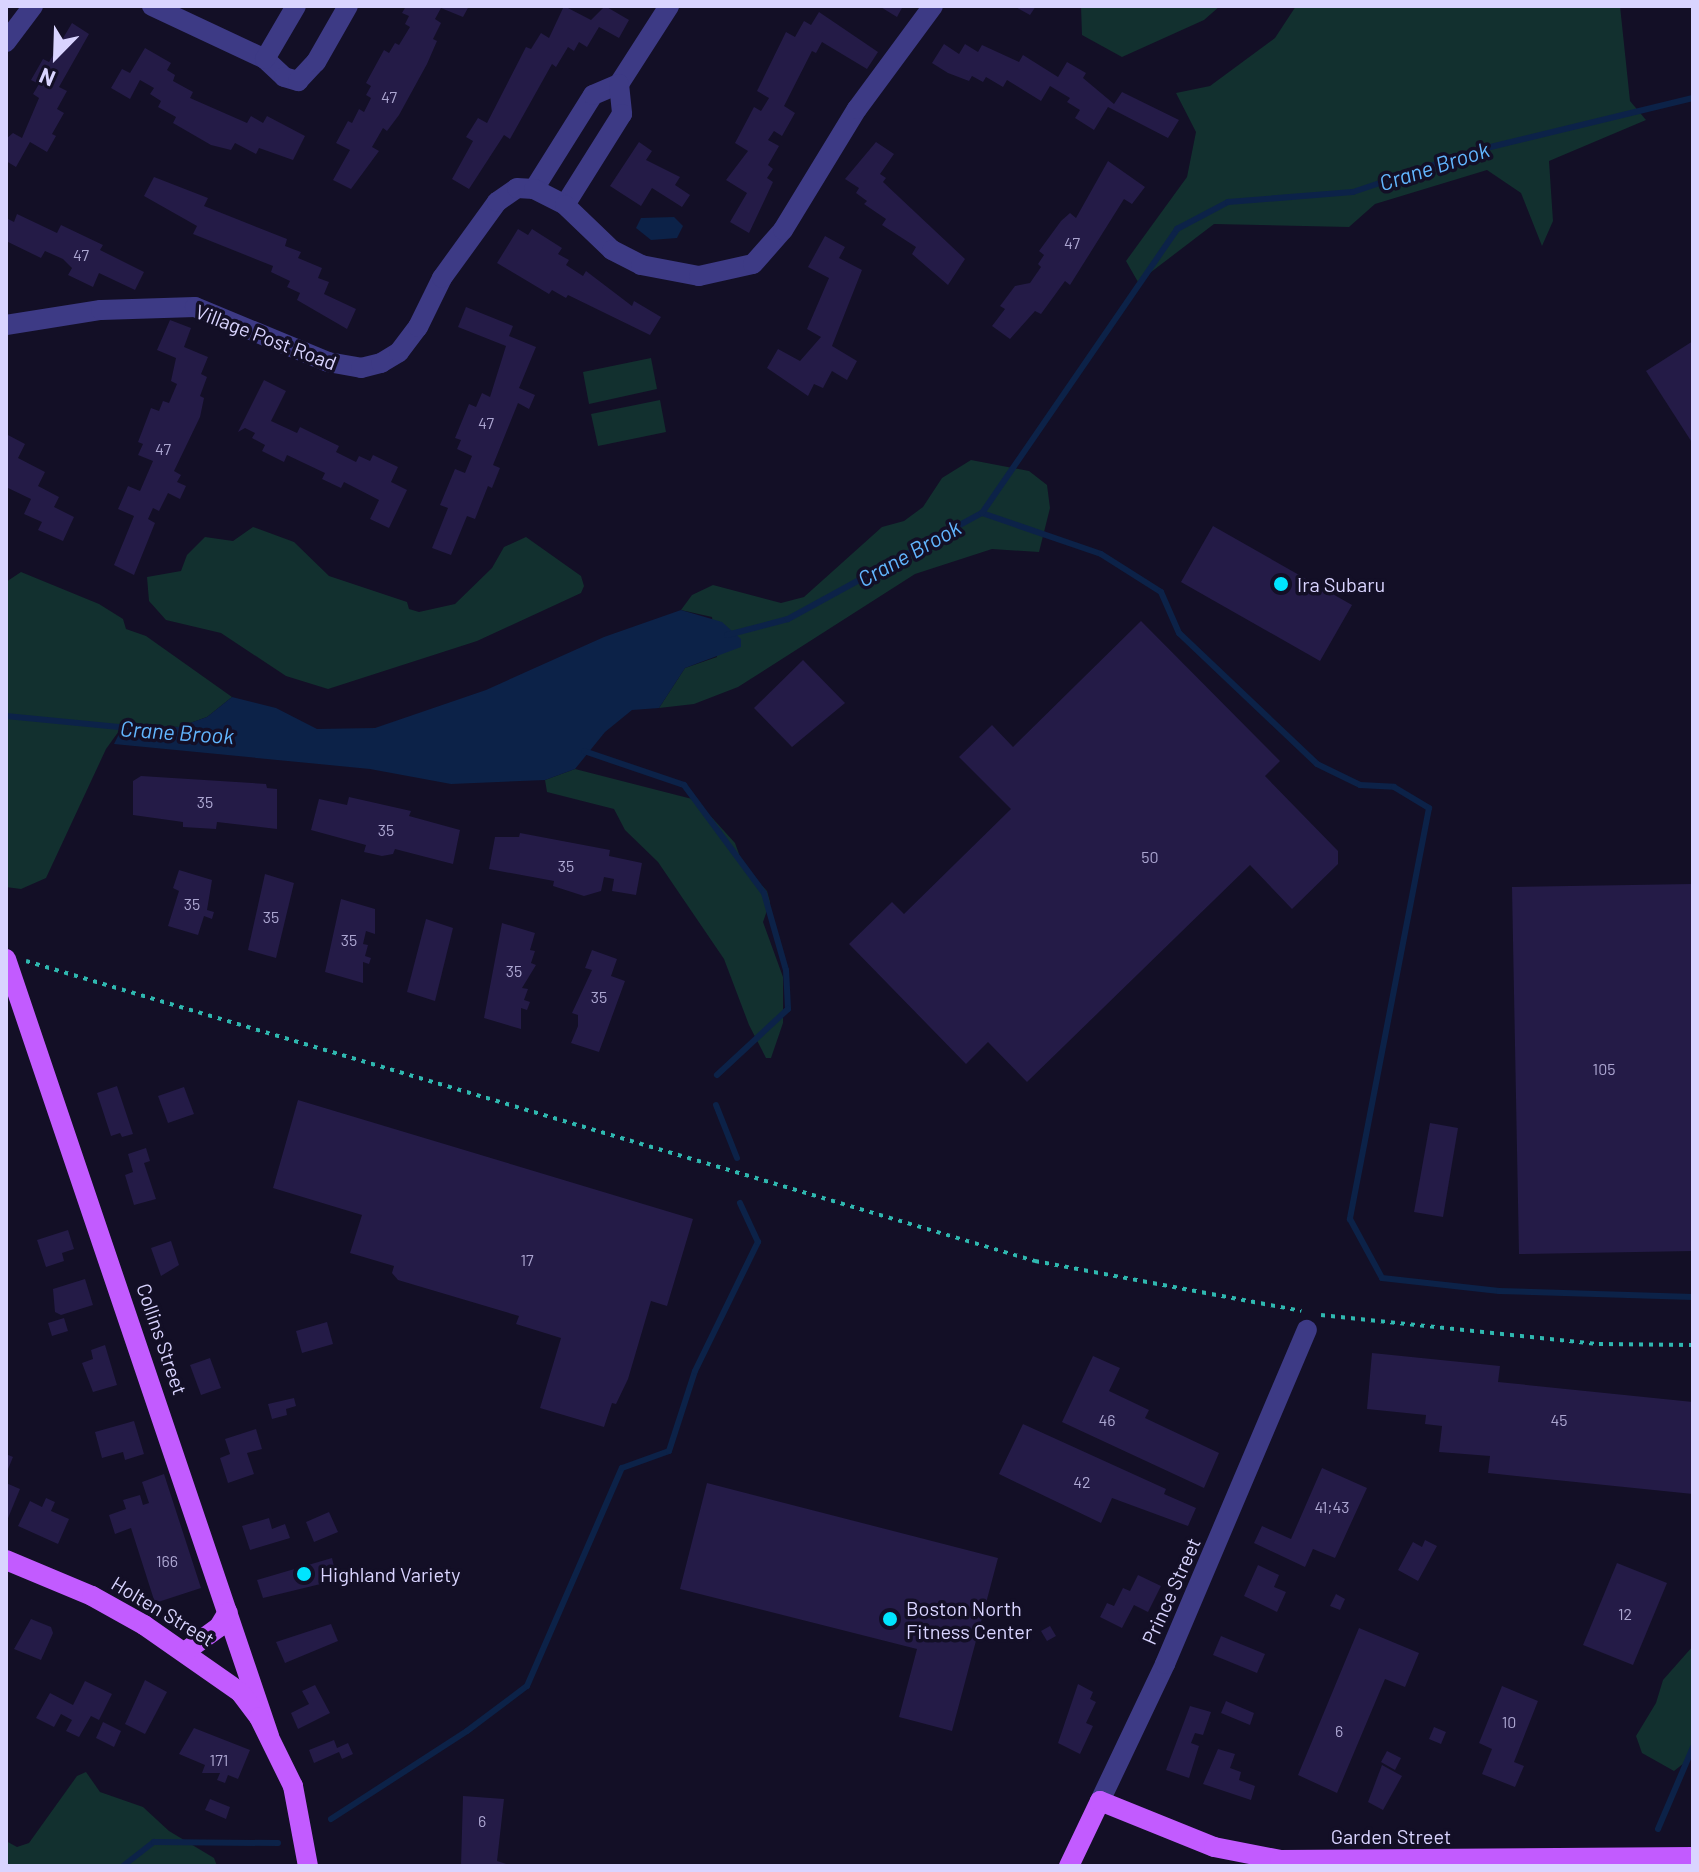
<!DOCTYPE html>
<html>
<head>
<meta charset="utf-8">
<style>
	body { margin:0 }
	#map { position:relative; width:1699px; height:1872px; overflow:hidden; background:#130f26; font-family:Barlow,sans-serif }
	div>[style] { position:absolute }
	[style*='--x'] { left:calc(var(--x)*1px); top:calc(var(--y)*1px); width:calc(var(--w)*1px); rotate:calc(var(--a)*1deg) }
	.green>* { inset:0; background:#12302f }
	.water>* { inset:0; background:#0c2248 }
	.stream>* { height:6px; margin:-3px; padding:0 3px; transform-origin:3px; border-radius:3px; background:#0c2248 }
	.building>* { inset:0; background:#241b47 }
	.path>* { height:4px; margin-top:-2px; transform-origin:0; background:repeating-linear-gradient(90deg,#2fb8b0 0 4px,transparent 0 10px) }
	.minor>* { height:20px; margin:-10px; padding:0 10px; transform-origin:10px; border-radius:10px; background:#3d3a85 }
	.major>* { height:20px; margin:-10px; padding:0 10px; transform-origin:10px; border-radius:10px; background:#c25bff }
	.dots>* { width:22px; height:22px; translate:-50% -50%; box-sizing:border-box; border:4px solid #130f26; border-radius:50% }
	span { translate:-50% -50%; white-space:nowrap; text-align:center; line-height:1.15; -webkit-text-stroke:7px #130f26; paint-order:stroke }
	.number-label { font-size:16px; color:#aca6d1 }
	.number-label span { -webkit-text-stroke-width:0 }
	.street-label { font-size:20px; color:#d9d4ff }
	.poi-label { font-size:20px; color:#d9d4ff }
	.left { translate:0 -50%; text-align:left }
	.water-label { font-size:22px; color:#62b6ff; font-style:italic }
	.frame { position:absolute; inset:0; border:8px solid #d9d4ff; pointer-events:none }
	.north { position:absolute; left:16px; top:16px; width:80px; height:80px; -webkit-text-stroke:6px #130f26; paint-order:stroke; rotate:203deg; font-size:22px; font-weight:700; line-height:32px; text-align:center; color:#d9d4ff }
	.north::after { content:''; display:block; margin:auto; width:28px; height:36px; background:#d9d4ff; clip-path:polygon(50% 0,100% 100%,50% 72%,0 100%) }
</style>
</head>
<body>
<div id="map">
	<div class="green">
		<i style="clip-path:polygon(1081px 6px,1220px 6px,1204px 20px,1122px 57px,1082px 35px)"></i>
		<i style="clip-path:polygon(1296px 6px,1620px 6px,1630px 101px,1646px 120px,1549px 161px,1553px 221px,1542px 246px,1521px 193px,1487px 170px,1375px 204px,1349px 227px,1214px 224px,1138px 282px,1126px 261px,1187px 177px,1196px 132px,1176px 93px,1210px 86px,1275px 38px)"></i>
		<i style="clip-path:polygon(651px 358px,657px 389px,589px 404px,583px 372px)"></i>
		<i style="clip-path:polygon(660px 400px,666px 432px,598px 446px,591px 414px)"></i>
		<i style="clip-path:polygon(971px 460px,1029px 471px,1047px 485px,1050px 508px,1039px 552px,992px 549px,915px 574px,738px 687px,694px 704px,659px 708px,685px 668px,717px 657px,712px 617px,681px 610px,692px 595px,713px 585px,781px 603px,804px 597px,882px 527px,904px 521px,923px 507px,942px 478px)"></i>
		<i style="clip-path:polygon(253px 527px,294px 542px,329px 576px,407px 602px,409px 609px,419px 612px,455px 604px,492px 568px,504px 547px,526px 537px,581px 576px,584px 586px,581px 593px,477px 641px,328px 689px,286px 676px,221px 633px,166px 620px,149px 601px,147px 577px,181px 571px,187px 555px,205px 537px,233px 541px)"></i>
		<i style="clip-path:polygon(21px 572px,99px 604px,123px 619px,126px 629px,146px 636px,232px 697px,207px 717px,179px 727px,124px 724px,106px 749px,46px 878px,21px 889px,6px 887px,6px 582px)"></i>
		<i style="clip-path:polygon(575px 769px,696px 800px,735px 843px,743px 865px,767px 891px,770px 902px,763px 922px,783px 977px,783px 1023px,771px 1058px,766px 1058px,749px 1025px,724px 959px,658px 862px,625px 830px,614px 809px,547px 792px,545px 780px)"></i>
		<i style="clip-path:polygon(1693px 1646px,1693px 1756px,1674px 1771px,1642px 1753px,1636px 1736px,1656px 1703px,1663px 1680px)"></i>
		<i style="clip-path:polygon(86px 1772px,100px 1792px,143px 1807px,169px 1831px,214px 1858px,217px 1866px,6px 1866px,6px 1841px,17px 1847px,29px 1843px,77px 1776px)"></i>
	</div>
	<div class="water">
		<i style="clip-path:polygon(674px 217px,683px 226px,677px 238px,651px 240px,636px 228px,641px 218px)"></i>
		<i style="clip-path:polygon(681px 610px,722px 622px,741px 639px,741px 647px,685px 668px,659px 708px,632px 710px,605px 732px,575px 769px,545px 780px,451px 784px,370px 769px,114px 744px,124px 724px,179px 727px,207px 717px,232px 697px,276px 708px,317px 729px,375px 728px,486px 690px,604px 637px)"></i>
	</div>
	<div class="stream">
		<i style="--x:982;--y:513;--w:126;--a:19"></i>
		<i style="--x:1101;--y:554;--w:71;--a:32.3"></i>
		<i style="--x:1161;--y:592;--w:45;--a:66.3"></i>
		<i style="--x:1179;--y:633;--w:190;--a:43.5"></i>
		<i style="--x:1317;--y:764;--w:48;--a:26"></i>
		<i style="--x:1360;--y:785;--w:34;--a:3"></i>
		<i style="--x:1394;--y:787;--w:41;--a:31"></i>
		<i style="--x:1429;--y:808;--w:419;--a:100.9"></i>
		<i style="--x:1350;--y:1219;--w:67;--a:61.5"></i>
		<i style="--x:1382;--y:1278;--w:118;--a:6.3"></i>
		<i style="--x:1499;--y:1291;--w:194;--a:1.8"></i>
		<i style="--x:727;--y:635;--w:63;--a:-14.7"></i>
		<i style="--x:788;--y:619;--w:221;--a:-28.7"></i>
		<i style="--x:982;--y:513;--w:345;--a:-55.5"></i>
		<i style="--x:1177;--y:229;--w:58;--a:-27.9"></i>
		<i style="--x:1228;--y:202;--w:125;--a:-4.6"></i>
		<i style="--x:1353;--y:192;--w:132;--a:-18.6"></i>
		<i style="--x:1478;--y:150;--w:221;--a:-13.6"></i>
		<i style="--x:6;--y:716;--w:124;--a:5.6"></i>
		<i style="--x:584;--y:751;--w:106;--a:18.8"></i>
		<i style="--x:684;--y:785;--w:134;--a:53.5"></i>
		<i style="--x:764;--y:893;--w:80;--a:74.1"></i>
		<i style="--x:786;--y:970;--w:39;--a:87"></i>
		<i style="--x:788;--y:1009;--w:97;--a:137.1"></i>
		<i style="--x:716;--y:1105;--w:57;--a:68.4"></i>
		<i style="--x:331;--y:1819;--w:162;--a:-32.9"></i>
		<i style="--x:467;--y:1731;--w:75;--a:-36.9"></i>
		<i style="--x:527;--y:1686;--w:238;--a:-66.5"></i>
		<i style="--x:622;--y:1468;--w:50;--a:-19.9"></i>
		<i style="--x:669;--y:1451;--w:84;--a:-72"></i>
		<i style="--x:695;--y:1371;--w:144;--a:-64"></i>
		<i style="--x:758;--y:1242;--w:43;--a:-114.8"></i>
		<i style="--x:1658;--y:1829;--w:89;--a:-66.9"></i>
		<i style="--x:123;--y:1866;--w:39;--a:-38"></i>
		<i style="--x:154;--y:1842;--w:124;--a:0.5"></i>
	</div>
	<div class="building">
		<i style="clip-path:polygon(406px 6px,469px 6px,463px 17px,441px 8px,435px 19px,441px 23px,433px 39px,437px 41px,427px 64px,399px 115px,387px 131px,383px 128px,372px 147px,379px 151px,351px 189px,333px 180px,350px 150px,336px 143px,348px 121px,352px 123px,359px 109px,364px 112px,371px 98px,366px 95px,371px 86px,366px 83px,384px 50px,389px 53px,395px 43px,399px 45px,410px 27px,405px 24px,409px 16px,402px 13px)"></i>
		<i style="clip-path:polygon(564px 6px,591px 20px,605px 6px,629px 20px,619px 38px,599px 27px,587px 47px,579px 42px,574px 51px,568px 47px,556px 67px,552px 64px,510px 139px,504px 135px,469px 189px,452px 179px,473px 141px,466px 137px,478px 118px,487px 123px,526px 47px,531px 49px,541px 33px,549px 38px)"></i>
		<i style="clip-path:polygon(879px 6px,903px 6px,897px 17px)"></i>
		<i style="clip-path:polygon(1014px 6px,1036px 6px,1030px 15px)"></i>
		<i style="clip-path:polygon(819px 12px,878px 52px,867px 69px,822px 42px,816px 53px,812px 51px,784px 106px,795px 113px,782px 136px,774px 131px,768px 140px,779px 146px,768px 165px,773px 169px,767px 178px,773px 182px,749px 233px,730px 222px,747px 193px,726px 180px,748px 151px,735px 143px,754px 107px,761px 111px,769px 98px,757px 91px,786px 32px,795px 37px,804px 21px,811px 25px)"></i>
		<i style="clip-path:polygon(72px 23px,89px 34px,59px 87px,67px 91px,57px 109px,64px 113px,52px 134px,56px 136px,47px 152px,30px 142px,16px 167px,6px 161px,6px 139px,13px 133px,22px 138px,39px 98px,33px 94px,39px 84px,31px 80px,43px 59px,49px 62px)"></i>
		<i style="clip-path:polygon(944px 44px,959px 54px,965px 44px,978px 52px,982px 45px,1019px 62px,1023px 55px,1058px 77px,1067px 62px,1086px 73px,1083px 78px,1114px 104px,1122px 92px,1179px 120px,1168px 138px,1108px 107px,1094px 130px,1075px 118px,1080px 110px,1067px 102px,1070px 98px,1050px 86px,1041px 101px,1007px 80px,1003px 87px,986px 77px,983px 82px,972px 76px,969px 81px,948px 73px,932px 63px)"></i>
		<i style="clip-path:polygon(145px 48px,171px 63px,167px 70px,175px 75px,173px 81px,193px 92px,190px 98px,247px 123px,251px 116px,263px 123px,267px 116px,305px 136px,293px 160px,259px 148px,256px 154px,235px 143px,231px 150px,211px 145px,173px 123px,176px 117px,158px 107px,161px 101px,150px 94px,154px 88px,140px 80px,130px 99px,111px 88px,122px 69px,130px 73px)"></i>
		<i style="clip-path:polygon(639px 142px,652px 151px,646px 160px,680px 177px,675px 185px,690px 195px,682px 207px,652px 188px,641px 206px,610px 186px)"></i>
		<i style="clip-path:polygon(876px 142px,894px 154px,880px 174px,886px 178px,883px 182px,965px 259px,948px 285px,912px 254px,916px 247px,882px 225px,886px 219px,864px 204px,867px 201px,856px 193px,859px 188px,845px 179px)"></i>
		<i style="clip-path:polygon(1108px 161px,1145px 187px,1132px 204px,1124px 199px,1070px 285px,1065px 281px,1041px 314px,1035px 311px,1010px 339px,992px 326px,1005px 309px,1000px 306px,1015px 286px,1030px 283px,1041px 267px,1038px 264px,1044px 255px,1039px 251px,1061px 221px,1070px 213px,1076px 218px)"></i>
		<i style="clip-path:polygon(154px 177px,208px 198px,204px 206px,287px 239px,285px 246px,301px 252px,298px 258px,322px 268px,318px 278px,329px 282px,324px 294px,356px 309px,347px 329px,297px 300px,300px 293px,287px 287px,290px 281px,271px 272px,273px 266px,193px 234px,197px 226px,144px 196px)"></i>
		<i style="clip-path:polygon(17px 214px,57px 233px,61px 225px,103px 245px,100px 250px,144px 272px,135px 290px,99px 273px,93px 287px,68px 275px,72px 268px,63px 259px,45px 251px,41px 258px,6px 241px,6px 218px,14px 222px)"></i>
		<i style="clip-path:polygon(518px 229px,528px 235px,532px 229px,562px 248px,558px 254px,569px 260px,566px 265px,583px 276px,586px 271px,632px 306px,634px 301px,661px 317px,650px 335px,568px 295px,566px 298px,552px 290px,549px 294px,497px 263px)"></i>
		<i style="clip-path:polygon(825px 236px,845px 247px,839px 258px,862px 270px,832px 346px,857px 361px,847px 380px,832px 371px,823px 388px,814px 384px,808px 396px,767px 368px,778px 349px,800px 361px,821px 337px,807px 329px,829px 278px,808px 267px)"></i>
		<i style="clip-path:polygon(466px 307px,513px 326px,509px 336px,536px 347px,519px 388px,535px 395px,529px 409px,518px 403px,493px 465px,500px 468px,492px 488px,488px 486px,475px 519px,467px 516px,451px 555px,432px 548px,448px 508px,440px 505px,455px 469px,465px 473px,472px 456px,457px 449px,461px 440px,455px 438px,469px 404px,476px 407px,482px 393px,490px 397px,506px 346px,458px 327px)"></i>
		<i style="clip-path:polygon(170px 320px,191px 328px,184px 347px,208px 357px,201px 374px,207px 377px,200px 396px,204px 398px,200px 417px,174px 471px,181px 475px,177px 482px,186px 486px,180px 499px,168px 493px,159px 511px,153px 508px,148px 519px,155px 523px,134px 575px,114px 565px,134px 516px,118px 509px,128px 486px,140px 491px,153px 461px,138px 455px,143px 444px,138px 442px,151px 408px,159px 411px,163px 401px,169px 403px,177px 384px,171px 381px,176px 358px,157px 350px)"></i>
		<i style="clip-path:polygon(1693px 341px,1693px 444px,1646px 371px)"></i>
		<i style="clip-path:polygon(264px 380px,286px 391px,271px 421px,297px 433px,300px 427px,339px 446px,336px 452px,356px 462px,359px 456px,370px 461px,373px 455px,398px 467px,391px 482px,407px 490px,389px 528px,370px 519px,379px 500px,344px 482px,341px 488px,322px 479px,325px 473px,287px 455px,284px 462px,262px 451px,265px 445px,252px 438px,255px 433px,245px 428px,238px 432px)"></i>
		<i style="clip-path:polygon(6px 434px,25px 444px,18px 458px,45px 472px,38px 486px,59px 497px,54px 507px,74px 517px,63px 541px,38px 530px,42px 522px,24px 514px,31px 499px,6px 487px)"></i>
		<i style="clip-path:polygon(1213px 526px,1352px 605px,1320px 661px,1181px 582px)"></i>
		<i style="clip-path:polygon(1141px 621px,1280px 761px,1265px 776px,1338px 851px,1338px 864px,1292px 909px,1250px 865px,1027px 1082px,988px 1042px,966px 1064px,849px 944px,892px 902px,904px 914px,1011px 809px,959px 757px,992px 725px,1013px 747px)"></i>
		<i style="clip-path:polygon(803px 660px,845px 703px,792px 747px,754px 708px)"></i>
		<i style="clip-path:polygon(141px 776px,266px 784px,267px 788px,277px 789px,277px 829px,217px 822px,216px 829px,183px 827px,183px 822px,133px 815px,133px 781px)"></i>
		<i style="clip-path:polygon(349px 797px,411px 811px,409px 816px,460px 830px,453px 864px,395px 849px,393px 854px,382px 856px,364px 852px,366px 845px,311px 830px,319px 799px,347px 805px)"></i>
		<i style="clip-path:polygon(520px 833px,610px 850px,609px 856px,642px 863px,636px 895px,612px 891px,614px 879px,604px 877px,601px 891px,584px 896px,553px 886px,554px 881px,489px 869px,495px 837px,519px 837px)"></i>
		<i style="clip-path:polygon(179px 870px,212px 880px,207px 910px,214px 912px,212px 919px,204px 916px,198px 935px,168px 926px,179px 891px,173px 888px)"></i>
		<i style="clip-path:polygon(265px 874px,294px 883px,276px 958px,248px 950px)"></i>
		<i style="clip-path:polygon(1693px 884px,1693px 1251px,1519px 1254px,1512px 887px)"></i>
		<i style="clip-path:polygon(341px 899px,375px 909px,375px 934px,366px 931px,363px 944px,368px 945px,365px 956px,371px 958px,369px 964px,363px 962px,363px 983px,325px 972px)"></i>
		<i style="clip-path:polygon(426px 919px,453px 928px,435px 1001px,407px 992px)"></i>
		<i style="clip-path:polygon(502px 923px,535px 933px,530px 950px,535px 951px,531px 963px,536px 965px,522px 988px,528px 989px,524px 1000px,530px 1002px,527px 1010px,521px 1008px,521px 1029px,484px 1018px)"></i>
		<i style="clip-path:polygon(592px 950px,617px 959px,611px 976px,625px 981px,599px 1052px,571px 1043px,578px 1026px,578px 1015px,572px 1013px,592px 970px,585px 968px)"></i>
		<i style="clip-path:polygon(117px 1086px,133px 1134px,122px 1137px,120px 1133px,111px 1136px,97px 1093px)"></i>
		<i style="clip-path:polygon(184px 1087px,194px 1114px,168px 1123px,158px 1096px)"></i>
		<i style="clip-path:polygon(298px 1100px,693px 1219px,667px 1306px,651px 1301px,628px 1379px,616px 1404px,612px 1403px,604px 1427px,540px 1408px,561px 1338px,516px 1324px,519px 1316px,398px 1280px,392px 1273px,394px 1266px,350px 1253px,362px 1215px,273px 1188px)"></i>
		<i style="clip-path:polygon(1430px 1123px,1458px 1128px,1443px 1217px,1414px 1212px)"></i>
		<i style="clip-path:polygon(146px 1148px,150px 1161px,144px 1163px,156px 1199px,134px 1205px,125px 1175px,133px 1172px,128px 1154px)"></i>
		<i style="clip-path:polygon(68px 1230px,74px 1249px,62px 1253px,64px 1261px,46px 1267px,37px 1240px)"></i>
		<i style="clip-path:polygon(171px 1241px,179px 1265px,161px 1276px,151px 1248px)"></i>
		<i style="clip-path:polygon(85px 1279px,93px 1305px,61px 1315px,55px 1312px,53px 1289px)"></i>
		<i style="clip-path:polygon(64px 1318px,68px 1331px,52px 1336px,48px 1323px)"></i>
		<i style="clip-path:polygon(327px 1322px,333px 1344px,302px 1353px,296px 1331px)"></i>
		<i style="clip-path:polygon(105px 1345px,117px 1385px,93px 1392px,82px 1363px,93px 1359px,91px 1350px)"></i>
		<i style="clip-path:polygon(1372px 1353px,1500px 1366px,1498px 1382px,1693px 1402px,1693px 1494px,1488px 1473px,1490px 1456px,1439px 1452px,1442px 1426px,1425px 1424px,1426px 1415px,1367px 1409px)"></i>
		<i style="clip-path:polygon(1093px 1356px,1120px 1368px,1109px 1391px,1149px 1410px,1145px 1418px,1219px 1453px,1204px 1488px,1062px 1422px)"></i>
		<i style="clip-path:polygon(210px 1358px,221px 1388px,201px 1395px,190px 1365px)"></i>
		<i style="clip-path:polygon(294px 1398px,296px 1406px,286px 1409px,287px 1415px,272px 1419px,268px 1404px)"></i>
		<i style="clip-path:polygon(134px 1421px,144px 1454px,125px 1460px,123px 1452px,102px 1458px,95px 1432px)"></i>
		<i style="clip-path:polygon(1023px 1424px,1166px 1489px,1164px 1494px,1196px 1508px,1188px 1526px,1112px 1498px,1101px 1523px,999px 1474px)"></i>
		<i style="clip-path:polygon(256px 1429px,262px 1449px,247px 1453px,254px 1474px,228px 1483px,220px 1458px,230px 1454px,225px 1439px)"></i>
		<i style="clip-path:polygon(6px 1454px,13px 1457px,6px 1474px)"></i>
		<i style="clip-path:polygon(1322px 1468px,1367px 1488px,1335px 1558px,1313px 1549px,1305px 1567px,1254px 1543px,1262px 1526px,1291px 1539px)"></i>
		<i style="clip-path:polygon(164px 1474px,201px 1588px,155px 1603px,131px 1528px,115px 1534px,109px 1515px,126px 1509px,123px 1500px,140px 1495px,143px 1505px,149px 1503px,142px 1482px)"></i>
		<i style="clip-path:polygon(6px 1483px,20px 1489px,6px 1523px)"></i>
		<i style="clip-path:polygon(707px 1483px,998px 1558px,952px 1731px,899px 1717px,917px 1649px,680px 1589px)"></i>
		<i style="clip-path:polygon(46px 1498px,55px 1502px,51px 1511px,69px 1519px,58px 1544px,18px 1526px,30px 1501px,42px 1507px)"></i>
		<i style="clip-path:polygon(329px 1512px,338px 1532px,314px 1542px,306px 1522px)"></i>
		<i style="clip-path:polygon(269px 1518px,272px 1529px,285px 1524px,290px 1538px,250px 1550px,242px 1526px)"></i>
		<i style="clip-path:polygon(1425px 1540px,1437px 1546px,1418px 1581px,1398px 1570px,1413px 1542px,1422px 1547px)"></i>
		<i style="clip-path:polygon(332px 1558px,337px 1580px,263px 1598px,257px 1580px)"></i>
		<i style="clip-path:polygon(1617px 1563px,1667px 1583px,1633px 1665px,1583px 1645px)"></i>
		<i style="clip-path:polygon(1258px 1565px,1279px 1575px,1274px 1587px,1286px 1592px,1277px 1612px,1244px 1596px)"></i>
		<i style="clip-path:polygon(1138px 1575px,1161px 1586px,1148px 1612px,1134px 1605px,1122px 1628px,1100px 1617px,1107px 1603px,1114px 1606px,1123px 1588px,1130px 1591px)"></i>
		<i style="clip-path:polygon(1336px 1594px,1345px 1599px,1340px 1610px,1330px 1606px)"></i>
		<i style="clip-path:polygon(31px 1619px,51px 1627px,53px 1633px,41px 1660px,14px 1649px)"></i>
		<i style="clip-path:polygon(331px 1624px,338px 1641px,285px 1663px,276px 1642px)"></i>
		<i style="clip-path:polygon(1050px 1626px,1056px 1636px,1047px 1641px,1041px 1631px)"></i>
		<i style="clip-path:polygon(1359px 1628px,1419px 1653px,1405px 1687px,1385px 1679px,1337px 1793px,1298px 1775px)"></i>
		<i style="clip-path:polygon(1221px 1636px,1265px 1654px,1257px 1673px,1213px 1655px)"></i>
		<i style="clip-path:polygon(145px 1680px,167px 1692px,145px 1734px,125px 1724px)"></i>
		<i style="clip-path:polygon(85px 1681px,112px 1694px,99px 1720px,91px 1716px,79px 1737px,66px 1731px,72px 1720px,61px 1714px,54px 1727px,36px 1718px,50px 1693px,73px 1705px)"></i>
		<i style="clip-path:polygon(1078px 1684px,1093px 1692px,1090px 1699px,1096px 1702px,1086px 1723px,1093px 1726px,1080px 1754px,1058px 1743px)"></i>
		<i style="clip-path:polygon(315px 1685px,330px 1713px,298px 1729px,291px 1713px,309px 1704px,302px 1691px)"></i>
		<i style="clip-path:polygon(1502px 1686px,1538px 1701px,1514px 1762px,1524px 1766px,1515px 1787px,1482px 1774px,1492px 1749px,1479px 1743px)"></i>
		<i style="clip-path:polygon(1226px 1701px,1254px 1713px,1250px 1725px,1221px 1713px)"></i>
		<i style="clip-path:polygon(1190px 1706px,1211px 1712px,1203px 1735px,1195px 1733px,1191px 1743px,1199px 1746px,1189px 1778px,1166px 1770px)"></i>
		<i style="clip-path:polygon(103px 1722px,121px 1731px,114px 1747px,96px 1738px)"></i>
		<i style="clip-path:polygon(1434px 1727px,1446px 1732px,1441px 1744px,1429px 1739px)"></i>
		<i style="clip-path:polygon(194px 1728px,250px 1750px,238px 1779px,228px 1775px,225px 1783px,217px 1780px,220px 1773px,202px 1773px,205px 1765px,179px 1754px)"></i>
		<i style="clip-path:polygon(334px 1740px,337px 1748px,348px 1743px,353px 1754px,342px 1759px,339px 1752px,314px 1763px,309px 1750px)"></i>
		<i style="clip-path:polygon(1218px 1749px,1235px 1754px,1230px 1768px,1241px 1772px,1239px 1780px,1255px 1786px,1251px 1800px,1203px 1784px)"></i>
		<i style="clip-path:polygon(1387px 1751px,1401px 1758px,1395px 1770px,1381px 1762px)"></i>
		<i style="clip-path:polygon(1382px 1765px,1402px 1776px,1383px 1810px,1368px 1802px)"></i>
		<i style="clip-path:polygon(463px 1796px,504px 1799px,497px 1861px,512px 1866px,461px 1866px)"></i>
		<i style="clip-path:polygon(210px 1799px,230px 1807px,226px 1819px,205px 1810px)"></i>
	</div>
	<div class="path">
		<i style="--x:26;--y:961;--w:1053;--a:16.56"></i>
		<i style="--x:1035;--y:1261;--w:271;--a:10.6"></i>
		<i style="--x:1321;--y:1315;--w:280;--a:6"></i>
		<i style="--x:1599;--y:1344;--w:94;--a:0.6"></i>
	</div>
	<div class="minor">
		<i style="--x:152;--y:6;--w:125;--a:25.1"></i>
		<i style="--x:265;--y:59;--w:26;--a:43"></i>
		<i style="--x:284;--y:77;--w:15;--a:16"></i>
		<i style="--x:298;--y:81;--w:26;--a:-47"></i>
		<i style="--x:316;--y:62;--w:64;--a:-60.3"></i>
		<i style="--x:6;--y:42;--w:45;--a:-53.1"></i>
		<i style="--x:265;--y:59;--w:61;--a:-59.7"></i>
		<i style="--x:619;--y:84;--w:93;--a:-57.3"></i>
		<i style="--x:534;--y:189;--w:111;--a:-57.9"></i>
		<i style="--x:593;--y:95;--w:28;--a:-23"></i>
		<i style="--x:619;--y:84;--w:30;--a:84"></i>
		<i style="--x:622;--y:114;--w:107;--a:122.1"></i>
		<i style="--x:6;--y:325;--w:96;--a:-9"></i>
		<i style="--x:101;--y:310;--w:94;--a:-1.8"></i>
		<i style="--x:195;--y:307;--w:144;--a:22.5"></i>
		<i style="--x:328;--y:362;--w:34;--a:10"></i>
		<i style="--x:361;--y:368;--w:21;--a:-14"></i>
		<i style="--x:381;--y:363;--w:21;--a:-31"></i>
		<i style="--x:399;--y:352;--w:31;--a:-53"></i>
		<i style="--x:418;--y:327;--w:55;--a:-63.9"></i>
		<i style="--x:442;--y:278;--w:94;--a:-54.1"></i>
		<i style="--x:497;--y:202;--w:24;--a:-35"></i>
		<i style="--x:517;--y:188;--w:17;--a:3"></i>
		<i style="--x:534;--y:189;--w:35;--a:27"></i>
		<i style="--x:565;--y:205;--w:65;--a:43.8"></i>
		<i style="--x:612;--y:250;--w:33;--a:27"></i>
		<i style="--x:641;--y:265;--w:59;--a:10.7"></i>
		<i style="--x:699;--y:276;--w:55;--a:-12.5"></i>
		<i style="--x:753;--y:264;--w:45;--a:-48.6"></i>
		<i style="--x:783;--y:230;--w:142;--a:-58.6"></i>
		<i style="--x:857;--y:109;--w:128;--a:-53.6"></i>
		<i style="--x:1100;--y:1801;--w:152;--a:-64.6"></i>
		<i style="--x:1165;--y:1664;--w:363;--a:-67"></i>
	</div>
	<div class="major">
		<i style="--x:6;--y:959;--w:820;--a:71.3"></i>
		<i style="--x:6;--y:1560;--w:93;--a:22.7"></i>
		<i style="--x:92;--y:1596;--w:60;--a:29.1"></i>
		<i style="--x:144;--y:1625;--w:117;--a:34.9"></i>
		<i style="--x:240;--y:1692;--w:31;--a:53"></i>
		<i style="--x:259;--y:1717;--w:77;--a:63.8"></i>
		<i style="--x:293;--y:1786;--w:81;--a:79.4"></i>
		<i style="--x:186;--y:1651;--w:41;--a:-36"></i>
		<i style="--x:219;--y:1627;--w:17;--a:-59"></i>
		<i style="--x:1069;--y:1866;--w:72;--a:-64.5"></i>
		<i style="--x:1100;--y:1801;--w:123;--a:22"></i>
		<i style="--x:1214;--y:1847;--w:67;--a:11.1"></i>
		<i style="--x:1280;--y:1860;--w:413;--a:-0.4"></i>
	</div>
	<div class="dots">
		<i style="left:1281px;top:584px;background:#00e5ff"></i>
		<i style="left:304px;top:1574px;background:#00e5ff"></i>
		<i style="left:890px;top:1619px;background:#00e5ff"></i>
	</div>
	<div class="number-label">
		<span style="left:389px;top:97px">47</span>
		<span style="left:1072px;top:243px">47</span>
		<span style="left:81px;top:255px">47</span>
		<span style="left:486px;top:423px">47</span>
		<span style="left:163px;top:449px">47</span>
		<span style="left:205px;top:802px">35</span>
		<span style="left:386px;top:830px">35</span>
		<span style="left:1150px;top:857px">50</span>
		<span style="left:566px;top:866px">35</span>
		<span style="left:192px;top:904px">35</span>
		<span style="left:271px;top:917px">35</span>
		<span style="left:349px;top:940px">35</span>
		<span style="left:514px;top:971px">35</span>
		<span style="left:599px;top:997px">35</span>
		<span style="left:1604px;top:1069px">105</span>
		<span style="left:527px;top:1260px">17</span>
		<span style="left:1107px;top:1420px">46</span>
		<span style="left:1559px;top:1420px">45</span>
		<span style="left:1082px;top:1482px">42</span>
		<span style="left:1332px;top:1507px">41;43</span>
		<span style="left:167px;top:1561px">166</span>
		<span style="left:1625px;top:1614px">12</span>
		<span style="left:1509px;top:1722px">10</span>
		<span style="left:1339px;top:1731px">6</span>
		<span style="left:219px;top:1760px">171</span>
		<span style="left:482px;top:1821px">6</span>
	</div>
	<div class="street-label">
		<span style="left:266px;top:337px;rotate:21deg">Village Post Road</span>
		<span style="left:162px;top:1339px;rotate:71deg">Collins Street</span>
		<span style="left:1171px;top:1591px;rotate:-66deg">Prince Street</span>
		<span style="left:163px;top:1611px;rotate:31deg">Holten Street</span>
		<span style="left:1391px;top:1836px">Garden Street</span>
	</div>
	<div class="poi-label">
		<span class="left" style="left:1297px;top:584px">Ira Subaru</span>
		<span class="left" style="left:320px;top:1574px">Highland Variety</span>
		<span class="left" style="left:906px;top:1620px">Boston North<br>Fitness Center</span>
	</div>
	<div class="water-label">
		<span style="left:1434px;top:166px;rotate:-18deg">Crane Brook</span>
		<span style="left:909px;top:553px;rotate:-29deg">Crane Brook</span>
		<span style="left:177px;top:732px;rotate:4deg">Crane Brook</span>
	</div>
	<div class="frame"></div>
	<div class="north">N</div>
</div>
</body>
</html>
